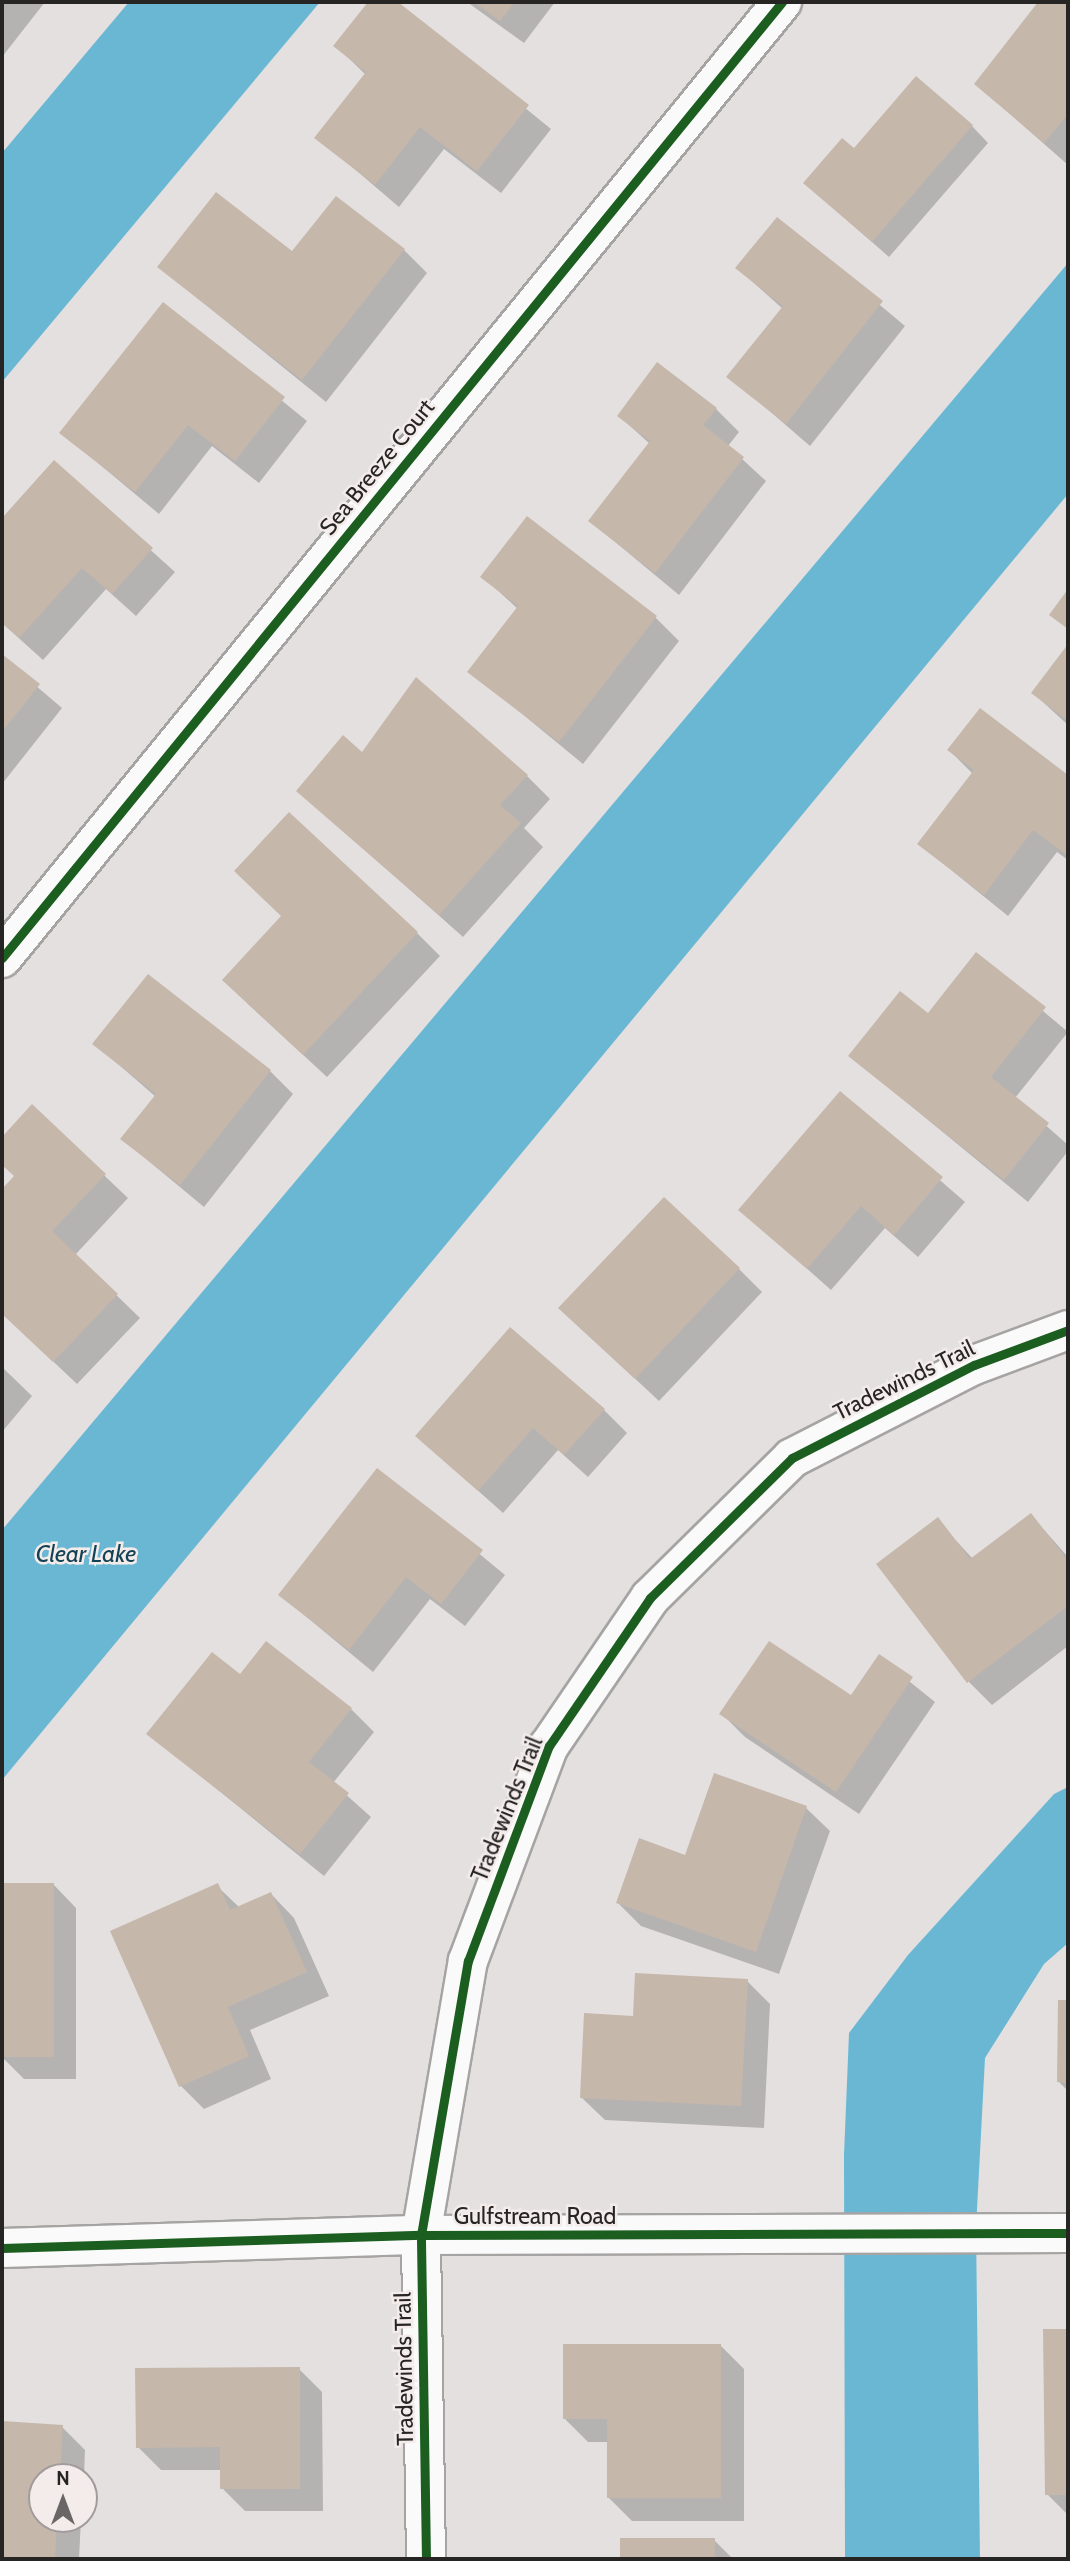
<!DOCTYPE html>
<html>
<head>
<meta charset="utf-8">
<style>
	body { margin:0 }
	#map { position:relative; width:1070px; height:2561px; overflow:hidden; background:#e3e0df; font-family:Cabin,sans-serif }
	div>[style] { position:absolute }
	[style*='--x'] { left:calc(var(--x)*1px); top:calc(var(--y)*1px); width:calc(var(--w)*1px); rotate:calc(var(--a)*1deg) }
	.water>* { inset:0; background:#6ab7d4 }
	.shadow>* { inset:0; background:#0003 }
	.building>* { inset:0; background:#c6b7ab }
	.roads { filter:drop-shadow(2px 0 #a6a4a3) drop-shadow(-2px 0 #a6a4a3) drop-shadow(0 2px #a6a4a3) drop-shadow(0 -2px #a6a4a3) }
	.minor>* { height:38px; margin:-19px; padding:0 19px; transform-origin:19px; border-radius:19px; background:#fbfafa }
	.cycleway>* { height:9px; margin:-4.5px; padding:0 4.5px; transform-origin:4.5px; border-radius:4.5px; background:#1b5e20 }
	span { translate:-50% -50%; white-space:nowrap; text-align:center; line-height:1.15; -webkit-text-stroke:5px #f3ecea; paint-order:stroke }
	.street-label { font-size:23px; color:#272524 }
	.water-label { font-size:24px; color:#144255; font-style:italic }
	.frame { position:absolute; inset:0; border:4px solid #272524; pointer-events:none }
	.north { position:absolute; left:28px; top:2463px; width:70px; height:70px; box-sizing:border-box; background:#f3ecea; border:2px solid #a19c9b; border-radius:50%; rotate:0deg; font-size:19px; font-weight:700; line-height:28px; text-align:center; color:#272524 }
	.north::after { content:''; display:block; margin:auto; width:24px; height:32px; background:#696665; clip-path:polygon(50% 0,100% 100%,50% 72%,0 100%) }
</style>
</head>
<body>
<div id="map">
	<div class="water">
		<i style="clip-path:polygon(129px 2px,320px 2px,2px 382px,2px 153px)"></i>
		<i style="clip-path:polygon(1068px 263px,1068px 494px,2px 1780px,2px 1530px)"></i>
		<i style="clip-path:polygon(1068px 1787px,1068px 1943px,1044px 1964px,985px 2058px,976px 2228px,980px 2559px,845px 2559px,844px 2155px,849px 2033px,908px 1955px,1054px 1794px)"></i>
	</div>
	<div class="shadow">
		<i style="clip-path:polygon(2px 2px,45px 2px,2px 57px)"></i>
		<i style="clip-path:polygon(371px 2px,395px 2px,551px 129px,501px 193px,444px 149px,399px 207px,317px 137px,366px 75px,336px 46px)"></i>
		<i style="clip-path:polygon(467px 2px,555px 2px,524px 43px)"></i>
		<i style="clip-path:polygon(1036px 2px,1068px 2px,1068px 165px,976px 84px,1041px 6px)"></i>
		<i style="clip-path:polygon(972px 126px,988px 143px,889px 257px,805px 183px,854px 151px)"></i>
		<i style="clip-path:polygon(777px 219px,905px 326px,810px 446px,729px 376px,783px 309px,737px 268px)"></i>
		<i style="clip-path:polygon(404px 250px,427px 273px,326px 402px,159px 267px,293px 254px)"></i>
		<i style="clip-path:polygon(163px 304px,307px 421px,259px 483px,212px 446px,159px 514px,62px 433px)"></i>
		<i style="clip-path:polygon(716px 409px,739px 432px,728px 446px,766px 481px,679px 595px,590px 521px,650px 444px,619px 416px)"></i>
		<i style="clip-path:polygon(54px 463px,175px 572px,136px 616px,106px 589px,43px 660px,2px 623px,2px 521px)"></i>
		<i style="clip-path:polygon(527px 519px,656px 618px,679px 641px,583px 764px,470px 671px,518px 609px,482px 576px)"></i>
		<i style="clip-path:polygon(1068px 647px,1068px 725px,1033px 693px)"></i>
		<i style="clip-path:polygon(2px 657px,62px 708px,2px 784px)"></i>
		<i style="clip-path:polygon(980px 710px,1068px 777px,1068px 860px,1057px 852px,1008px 916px,919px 844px,973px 774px,949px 750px)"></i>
		<i style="clip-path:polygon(527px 776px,550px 799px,524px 828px,543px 847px,463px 937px,299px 791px)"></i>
		<i style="clip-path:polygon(417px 933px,440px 956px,327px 1077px,247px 1003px)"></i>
		<i style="clip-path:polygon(976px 955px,1068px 1032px,1015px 1098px,1068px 1145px,1068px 1151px,1028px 1202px,850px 1056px,928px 1015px)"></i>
		<i style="clip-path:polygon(95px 1044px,270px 1071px,293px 1094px,204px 1207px,122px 1139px,156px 1097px)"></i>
		<i style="clip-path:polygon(840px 1093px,965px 1202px,918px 1257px,885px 1228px,831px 1290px,741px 1210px)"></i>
		<i style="clip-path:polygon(32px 1107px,128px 1198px,75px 1255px,140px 1318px,77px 1384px,2px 1313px,2px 1191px,16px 1177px,2px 1163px,2px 1139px)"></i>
		<i style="clip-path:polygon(739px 1269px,762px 1292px,659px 1401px,584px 1331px)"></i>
		<i style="clip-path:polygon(2px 1367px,32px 1396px,2px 1432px)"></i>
		<i style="clip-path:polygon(604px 1410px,627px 1433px,588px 1477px,558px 1450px,503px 1513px,417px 1436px)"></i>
		<i style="clip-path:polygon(378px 1470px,505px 1575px,465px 1626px,430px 1599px,373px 1672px,280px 1595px)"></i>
		<i style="clip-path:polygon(1031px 1515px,1068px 1557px,1068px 1646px,992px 1705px,969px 1682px,937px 1520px,973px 1559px)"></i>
		<i style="clip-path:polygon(879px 1657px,935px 1702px,859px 1814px,745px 1737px,722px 1714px,852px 1698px)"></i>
		<i style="clip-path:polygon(240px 1676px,351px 1709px,374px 1732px,333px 1783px,371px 1817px,324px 1876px,149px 1734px)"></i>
		<i style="clip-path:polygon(806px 1808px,830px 1831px,779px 1974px,641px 1926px,618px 1903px)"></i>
		<i style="clip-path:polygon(2px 1884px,53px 1884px,76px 1908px,76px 2079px,24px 2079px,2px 2057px)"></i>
		<i style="clip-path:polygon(217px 1886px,240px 1908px,271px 1894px,294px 1918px,329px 1996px,250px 2030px,271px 2079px,204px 2109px,181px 2086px)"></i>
		<i style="clip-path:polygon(747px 1981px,770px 2004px,764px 2128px,605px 2120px,581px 2097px,635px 2018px)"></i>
		<i style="clip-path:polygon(1059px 2002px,1068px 2002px,1068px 2091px,1059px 2082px)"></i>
		<i style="clip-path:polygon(1045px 2331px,1068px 2331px,1068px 2515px,1047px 2494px)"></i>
		<i style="clip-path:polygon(720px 2345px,744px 2369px,744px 2521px,632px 2521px,609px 2498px,609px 2442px,588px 2442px,565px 2419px)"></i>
		<i style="clip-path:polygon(299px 2369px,322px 2392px,323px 2511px,245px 2511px,222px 2488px,222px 2470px,161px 2470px,138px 2447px)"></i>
		<i style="clip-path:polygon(2px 2423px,62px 2427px,85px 2450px,84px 2477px,42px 2477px,42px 2519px,81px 2519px,79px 2559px,2px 2559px)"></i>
		<i style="clip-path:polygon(621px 2540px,714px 2540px,733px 2559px,621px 2559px)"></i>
	</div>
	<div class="building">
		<i style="clip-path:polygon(368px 2px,398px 2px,529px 105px,477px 171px,420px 127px,375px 185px,314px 138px,366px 72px,333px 46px)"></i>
		<i style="clip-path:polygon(474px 2px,515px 2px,500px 21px)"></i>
		<i style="clip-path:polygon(1038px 2px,1068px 2px,1068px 114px,1044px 143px,974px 84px)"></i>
		<i style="clip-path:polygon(916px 76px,973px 125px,872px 242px,803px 183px,842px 138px,854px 148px)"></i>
		<i style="clip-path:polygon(216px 192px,292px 251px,336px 196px,405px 249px,302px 380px,157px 267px)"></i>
		<i style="clip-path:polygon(777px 217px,883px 301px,786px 424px,726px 377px,783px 306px,735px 268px)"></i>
		<i style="clip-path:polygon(163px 302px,285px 397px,235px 461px,188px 425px,135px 492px,59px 433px)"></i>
		<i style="clip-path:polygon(657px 362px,717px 408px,703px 425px,744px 457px,655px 573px,588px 521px,650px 441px,617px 416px)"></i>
		<i style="clip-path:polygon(54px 460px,153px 548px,112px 594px,82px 568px,19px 638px,2px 623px,2px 518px)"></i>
		<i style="clip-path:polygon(527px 516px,657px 616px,559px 742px,467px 672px,518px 606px,480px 577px)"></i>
		<i style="clip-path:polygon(1068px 589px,1068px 629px,1049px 615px)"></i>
		<i style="clip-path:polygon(1068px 644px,1068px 721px,1031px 693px)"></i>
		<i style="clip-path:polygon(2px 654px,40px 684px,2px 732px)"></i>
		<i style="clip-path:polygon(416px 677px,528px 775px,500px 805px,521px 823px,439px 915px,296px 791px,343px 735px,362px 752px)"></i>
		<i style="clip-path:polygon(980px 708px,1068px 775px,1068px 856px,1033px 830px,984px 895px,917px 844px,974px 770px,947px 750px)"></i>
		<i style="clip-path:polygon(289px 812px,418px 932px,303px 1055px,222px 980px,281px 916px,234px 871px)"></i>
		<i style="clip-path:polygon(976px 952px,1046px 1007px,991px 1077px,1049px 1123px,1004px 1180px,848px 1056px,900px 991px,928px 1013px)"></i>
		<i style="clip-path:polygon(148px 974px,271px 1070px,180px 1185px,120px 1139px,156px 1094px,92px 1044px)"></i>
		<i style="clip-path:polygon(840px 1091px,943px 1177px,894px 1235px,861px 1206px,807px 1269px,738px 1210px)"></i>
		<i style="clip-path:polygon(32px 1104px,106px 1174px,52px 1231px,118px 1294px,53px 1362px,2px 1314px,2px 1189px,14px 1176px,2px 1165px,2px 1137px)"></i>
		<i style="clip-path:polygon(664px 1197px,740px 1268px,635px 1379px,558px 1308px)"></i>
		<i style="clip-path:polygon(510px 1327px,605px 1409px,564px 1455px,533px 1428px,478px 1491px,415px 1436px)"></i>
		<i style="clip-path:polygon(377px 1468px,483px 1550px,441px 1604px,406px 1577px,349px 1650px,278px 1595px)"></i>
		<i style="clip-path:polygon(1031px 1513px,1068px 1561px,1068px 1606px,967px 1683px,876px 1564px,938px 1517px,970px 1559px)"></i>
		<i style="clip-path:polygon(266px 1641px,352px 1708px,309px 1762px,349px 1793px,300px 1854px,146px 1734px,212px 1652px,240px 1674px)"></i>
		<i style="clip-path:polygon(769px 1641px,851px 1695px,879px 1654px,913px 1677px,836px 1792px,719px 1714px)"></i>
		<i style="clip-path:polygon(714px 1773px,807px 1806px,756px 1952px,616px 1903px,639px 1838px,685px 1855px)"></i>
		<i style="clip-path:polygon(2px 1883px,54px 1883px,54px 2057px,2px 2057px)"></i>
		<i style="clip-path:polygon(218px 1883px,230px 1910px,271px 1892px,307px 1972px,228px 2007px,249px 2056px,179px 2087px,110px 1931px)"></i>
		<i style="clip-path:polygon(635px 1973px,748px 1979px,741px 2106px,580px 2098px,584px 2013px,633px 2016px)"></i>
		<i style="clip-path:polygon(1058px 2000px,1068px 2000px,1068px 2083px,1057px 2082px)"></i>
		<i style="clip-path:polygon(1043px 2329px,1068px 2329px,1068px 2495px,1045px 2495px)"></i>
		<i style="clip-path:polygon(563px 2344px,721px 2344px,721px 2498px,607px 2498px,607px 2419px,563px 2419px)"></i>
		<i style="clip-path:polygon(300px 2367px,300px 2489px,220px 2489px,220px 2447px,136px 2448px,135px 2368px)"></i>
		<i style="clip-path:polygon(2px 2421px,63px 2425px,60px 2477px,42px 2477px,42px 2519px,57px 2519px,55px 2559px,2px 2559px)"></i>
		<i style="clip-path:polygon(620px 2538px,715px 2538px,715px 2559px,620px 2559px)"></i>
	</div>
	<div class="roads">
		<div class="minor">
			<i style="--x:2;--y:958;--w:1234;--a:-50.79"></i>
			<i style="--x:2;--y:2248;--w:419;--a:-1.8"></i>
			<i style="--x:421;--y:2235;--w:647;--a:-0.18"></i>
			<i style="--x:426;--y:2559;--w:324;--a:-90.9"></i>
			<i style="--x:421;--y:2235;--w:278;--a:-80.3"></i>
			<i style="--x:468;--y:1961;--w:230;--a:-69.4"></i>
			<i style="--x:549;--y:1746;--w:179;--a:-55.7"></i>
			<i style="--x:650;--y:1598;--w:199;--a:-44.6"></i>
			<i style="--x:792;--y:1458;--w:204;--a:-27.1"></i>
			<i style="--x:974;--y:1365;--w:100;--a:-20.4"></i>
		</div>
	</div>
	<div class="cycleway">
		<i style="--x:2;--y:958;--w:1234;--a:-50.79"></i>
		<i style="--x:2;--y:2248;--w:419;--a:-1.8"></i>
		<i style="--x:421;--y:2235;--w:647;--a:-0.18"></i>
		<i style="--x:426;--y:2559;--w:324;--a:-90.9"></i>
		<i style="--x:421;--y:2235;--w:278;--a:-80.3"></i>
		<i style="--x:468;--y:1961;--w:230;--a:-69.4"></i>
		<i style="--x:549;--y:1746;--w:179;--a:-55.7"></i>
		<i style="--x:650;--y:1598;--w:199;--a:-44.6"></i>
		<i style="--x:792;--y:1458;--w:204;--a:-27.1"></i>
		<i style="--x:974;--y:1365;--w:100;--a:-20.4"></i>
	</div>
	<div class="street-label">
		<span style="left:377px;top:467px;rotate:-51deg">Sea Breeze Court</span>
		<span style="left:904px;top:1380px;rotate:-26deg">Tradewinds Trail</span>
		<span style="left:507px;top:1809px;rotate:-68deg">Tradewinds Trail</span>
		<span style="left:535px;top:2216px">Gulfstream Road</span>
		<span style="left:404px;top:2369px;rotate:-91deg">Tradewinds Trail</span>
	</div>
	<div class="water-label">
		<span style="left:86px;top:1554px">Clear Lake</span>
	</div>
	<div class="frame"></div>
	<div class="north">N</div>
</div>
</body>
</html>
